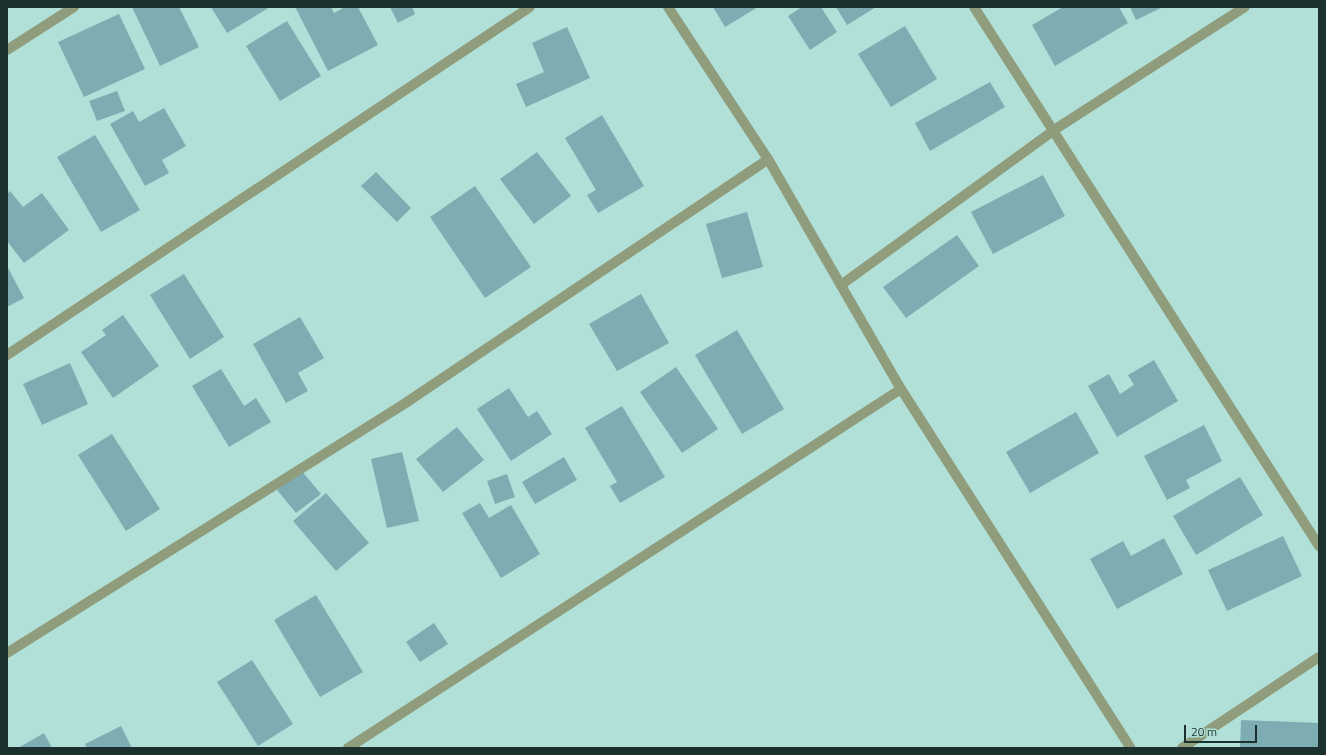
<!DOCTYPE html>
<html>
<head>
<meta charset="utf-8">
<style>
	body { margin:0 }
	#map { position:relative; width:1326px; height:755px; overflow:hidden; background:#b0e0d8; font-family:"Titillium Web",sans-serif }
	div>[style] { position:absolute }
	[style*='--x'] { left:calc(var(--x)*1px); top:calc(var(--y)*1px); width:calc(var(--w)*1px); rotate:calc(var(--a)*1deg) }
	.building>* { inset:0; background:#7dadb2 }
	.street>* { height:10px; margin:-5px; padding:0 5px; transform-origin:5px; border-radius:5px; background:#909d7c }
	span { translate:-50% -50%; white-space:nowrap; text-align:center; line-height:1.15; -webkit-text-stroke:3px #b0e0d8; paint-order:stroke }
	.frame { position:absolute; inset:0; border:8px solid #1c302d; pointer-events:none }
	.scale { position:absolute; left:1184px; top:725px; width:73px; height:18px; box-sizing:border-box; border:2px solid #1c302d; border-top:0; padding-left:5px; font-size:12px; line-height:14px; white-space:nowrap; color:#1c302d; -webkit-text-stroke:3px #b0e0d8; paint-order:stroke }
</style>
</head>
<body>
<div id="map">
	<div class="building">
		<i style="clip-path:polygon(132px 7px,179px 7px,199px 47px,160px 66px)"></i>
		<i style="clip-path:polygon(211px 7px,270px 7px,227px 33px)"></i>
		<i style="clip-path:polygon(295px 7px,331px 7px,334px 13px,345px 7px,358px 7px,378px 45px,328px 71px)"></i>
		<i style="clip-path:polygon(390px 7px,412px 7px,415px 14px,398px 23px)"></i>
		<i style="clip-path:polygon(713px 7px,758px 7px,725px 27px)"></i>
		<i style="clip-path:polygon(802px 7px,821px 7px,837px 32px,810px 50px,788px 16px)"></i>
		<i style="clip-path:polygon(836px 7px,876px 7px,847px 25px)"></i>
		<i style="clip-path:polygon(1063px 7px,1119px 7px,1128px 23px,1055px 66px,1032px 25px)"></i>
		<i style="clip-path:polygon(1130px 7px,1163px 7px,1136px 20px)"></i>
		<i style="clip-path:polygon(119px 14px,145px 69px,84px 97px,58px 42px)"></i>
		<i style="clip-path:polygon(287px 21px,321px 76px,280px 101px,246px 46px)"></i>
		<i style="clip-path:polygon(905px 26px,937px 79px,891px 107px,858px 54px)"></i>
		<i style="clip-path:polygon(567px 27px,590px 78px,526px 107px,516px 84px,544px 72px,532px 43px)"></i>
		<i style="clip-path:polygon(990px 82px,1005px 107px,930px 151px,915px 123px)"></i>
		<i style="clip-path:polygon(117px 91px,125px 111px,97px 121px,89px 101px)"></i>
		<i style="clip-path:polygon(164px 108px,186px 146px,162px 160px,169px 173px,145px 186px,110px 124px,133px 111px,139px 122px)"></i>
		<i style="clip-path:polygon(602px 115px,644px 186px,598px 213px,587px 195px,596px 190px,565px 138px)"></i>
		<i style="clip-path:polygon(95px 135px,140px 210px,101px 232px,57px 157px)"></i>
		<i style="clip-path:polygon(537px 152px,571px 196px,534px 224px,500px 179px)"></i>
		<i style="clip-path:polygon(376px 172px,411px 208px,397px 222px,361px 186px)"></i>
		<i style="clip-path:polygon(1043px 175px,1065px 216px,993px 254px,971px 212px)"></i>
		<i style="clip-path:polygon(475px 186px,531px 267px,485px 298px,430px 217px)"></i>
		<i style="clip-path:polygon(10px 191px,23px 207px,42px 193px,69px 230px,24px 263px,7px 241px,7px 194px)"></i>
		<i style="clip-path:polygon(747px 212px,763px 267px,722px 278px,706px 224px)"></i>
		<i style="clip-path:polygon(957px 235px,979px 266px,906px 318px,883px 287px)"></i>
		<i style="clip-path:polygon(7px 266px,24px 298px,7px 307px)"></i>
		<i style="clip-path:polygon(184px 274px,224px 337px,190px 359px,150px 295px)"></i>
		<i style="clip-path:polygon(641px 294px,669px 343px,617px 371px,589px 324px)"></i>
		<i style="clip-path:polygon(123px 315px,159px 366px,113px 398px,81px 352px,106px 335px,102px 330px)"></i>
		<i style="clip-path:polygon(300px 317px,324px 358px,298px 373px,308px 391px,286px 403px,253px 344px)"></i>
		<i style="clip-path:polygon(737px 330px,784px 409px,742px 434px,695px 355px)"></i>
		<i style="clip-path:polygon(1154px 360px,1178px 401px,1117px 437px,1088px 386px,1109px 374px,1120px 394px,1134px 385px,1128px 375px)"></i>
		<i style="clip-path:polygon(70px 363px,88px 404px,42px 425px,23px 384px)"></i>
		<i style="clip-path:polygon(676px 367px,718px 429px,682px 453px,640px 392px)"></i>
		<i style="clip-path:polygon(221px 369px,244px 406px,256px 398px,271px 422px,229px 447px,192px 386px)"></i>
		<i style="clip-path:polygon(509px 388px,528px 417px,537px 411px,552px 434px,511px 461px,477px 409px)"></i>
		<i style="clip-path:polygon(622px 406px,665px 477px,620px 503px,610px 486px,617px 482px,585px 428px)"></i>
		<i style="clip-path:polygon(1076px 412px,1099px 453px,1030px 493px,1006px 452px)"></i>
		<i style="clip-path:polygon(1204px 425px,1222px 461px,1186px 480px,1190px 488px,1167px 500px,1144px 456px)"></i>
		<i style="clip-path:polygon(457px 427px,484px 460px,443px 492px,416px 459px)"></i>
		<i style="clip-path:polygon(112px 434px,160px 509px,126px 531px,78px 455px)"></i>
		<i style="clip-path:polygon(402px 452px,419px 521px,387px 528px,371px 459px)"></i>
		<i style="clip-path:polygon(564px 457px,577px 480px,535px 504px,522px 482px)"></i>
		<i style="clip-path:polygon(301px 470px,321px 494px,296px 513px,277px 490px)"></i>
		<i style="clip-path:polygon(507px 474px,515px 497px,495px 504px,487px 481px)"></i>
		<i style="clip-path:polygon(1240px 477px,1263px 515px,1196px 555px,1173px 516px)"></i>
		<i style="clip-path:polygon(326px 493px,369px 543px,336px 571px,293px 521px)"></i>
		<i style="clip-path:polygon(480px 503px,489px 518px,511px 505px,540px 554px,501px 578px,462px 513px)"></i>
		<i style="clip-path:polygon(1283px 536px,1302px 576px,1227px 611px,1208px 570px)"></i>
		<i style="clip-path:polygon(1164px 538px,1183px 574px,1117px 609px,1090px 559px,1123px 541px,1131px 556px)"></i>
		<i style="clip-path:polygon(316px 595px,363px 672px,320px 697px,274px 620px)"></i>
		<i style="clip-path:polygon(434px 623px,448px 644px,420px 662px,406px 642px)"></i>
		<i style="clip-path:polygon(252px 660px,293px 724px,258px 746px,217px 682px)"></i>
		<i style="clip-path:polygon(1241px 720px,1319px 723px,1319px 748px,1240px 748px)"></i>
		<i style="clip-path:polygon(121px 726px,132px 748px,87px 748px,85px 744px)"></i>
		<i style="clip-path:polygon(44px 733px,52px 748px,18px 748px)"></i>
	</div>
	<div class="street">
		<i style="--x:668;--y:7;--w:182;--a:56.7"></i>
		<i style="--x:768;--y:159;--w:266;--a:60"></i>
		<i style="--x:901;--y:389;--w:426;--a:57.4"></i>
		<i style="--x:974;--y:7;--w:640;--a:57.38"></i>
		<i style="--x:7;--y:50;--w:80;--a:-32.7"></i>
		<i style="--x:841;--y:285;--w:263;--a:-36"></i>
		<i style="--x:1054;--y:130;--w:227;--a:-32.8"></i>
		<i style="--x:7;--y:355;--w:628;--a:-33.64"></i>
		<i style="--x:7;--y:653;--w:472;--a:-32.1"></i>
		<i style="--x:407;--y:402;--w:435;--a:-33.9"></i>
		<i style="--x:348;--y:748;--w:659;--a:-32.99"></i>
		<i style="--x:1182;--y:748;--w:164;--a:-33.6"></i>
	</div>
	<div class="frame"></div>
	<div class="scale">20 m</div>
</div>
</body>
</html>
